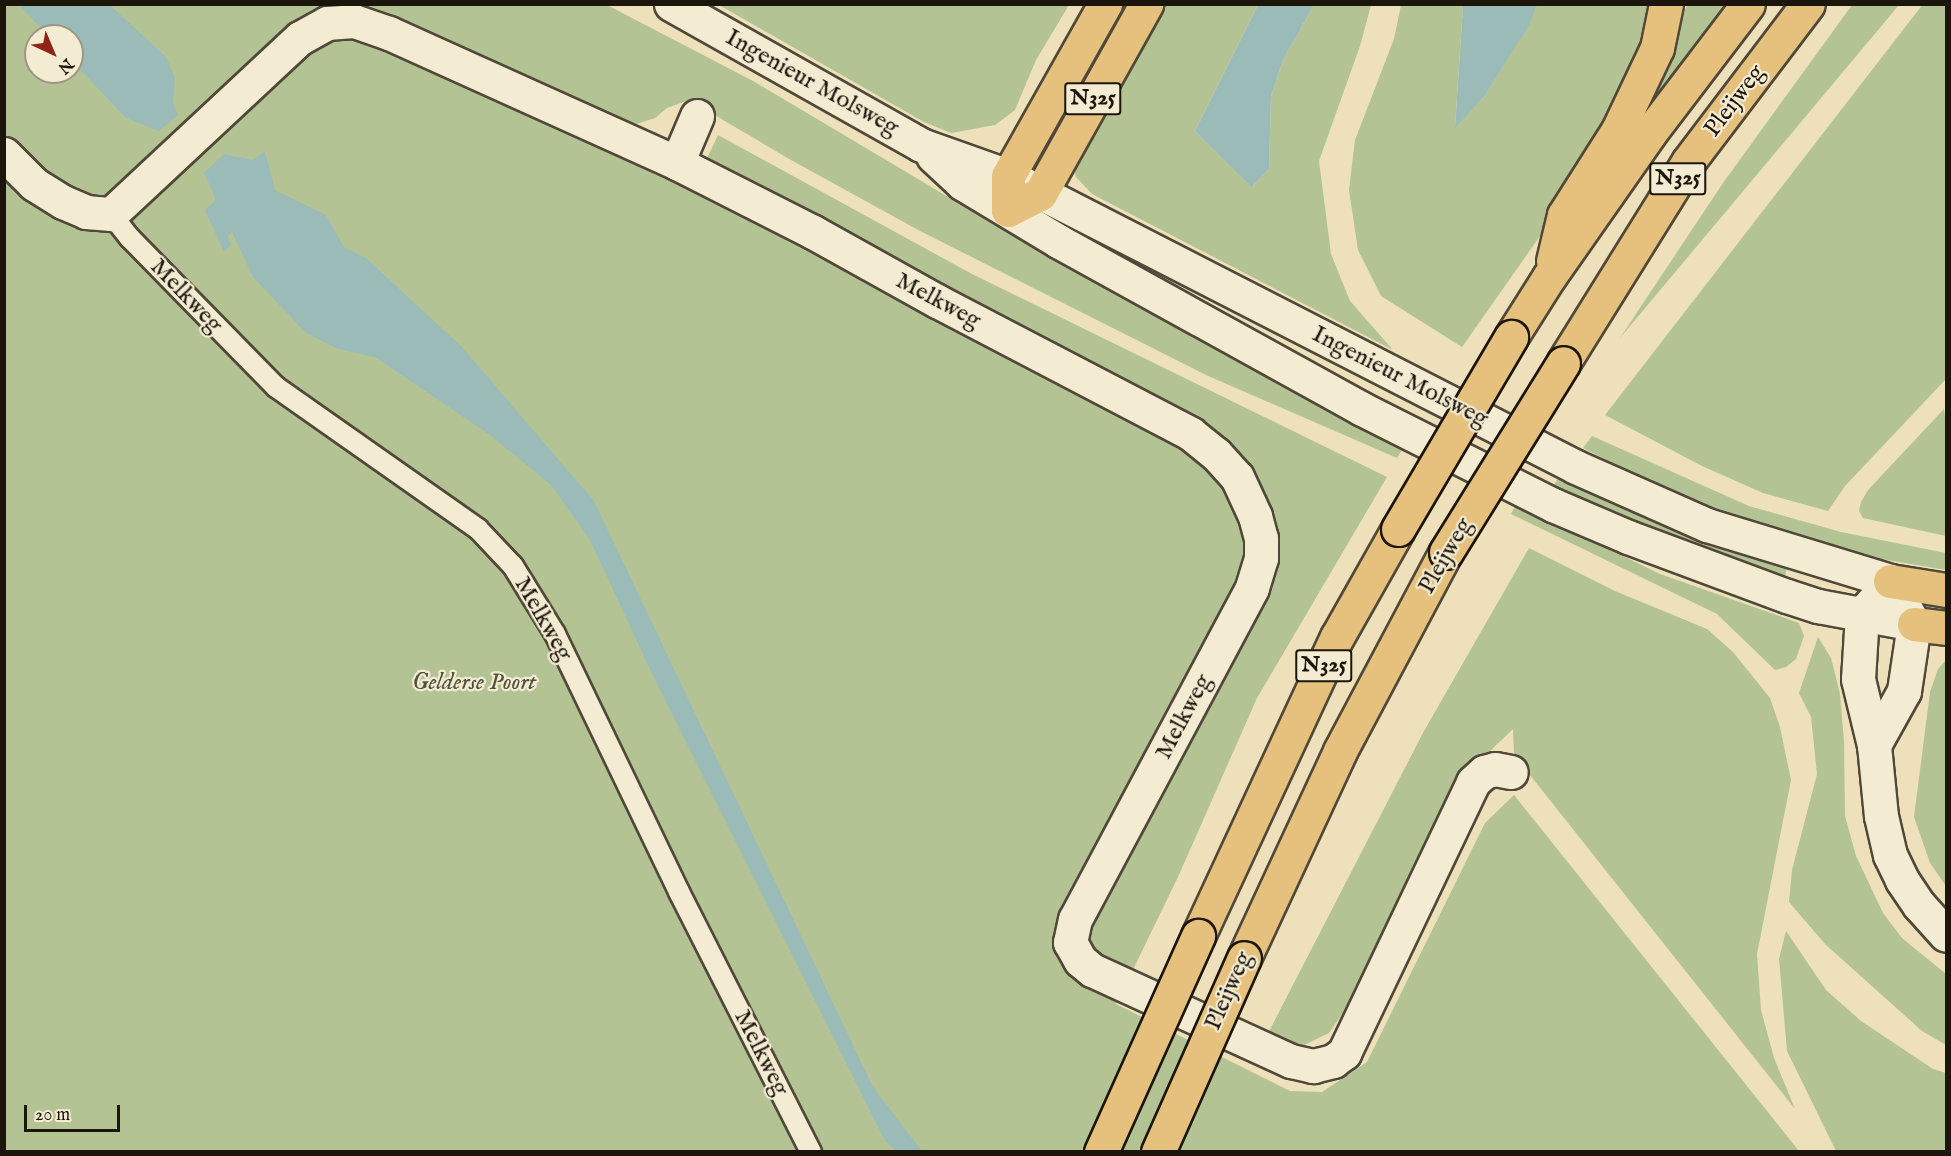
<!DOCTYPE html>
<html>
<head>
<meta charset="utf-8">
<style>
	body { margin:0 }
	#map { position:relative; width:1951px; height:1156px; overflow:hidden; background:#ede0ba; font-family:"IM FELL English",serif }
	div>[style] { position:absolute }
	[style*='--x'] { left:calc(var(--x)*1px); top:calc(var(--y)*1px); width:calc(var(--w)*1px); rotate:calc(var(--a)*1deg) }
	.green>* { inset:0; background:#b3c394 }
	.water>* { inset:0; background:#9bbbb8 }
	.roads { filter:drop-shadow(2px 0 #504838) drop-shadow(-2px 0 #504838) drop-shadow(0 2px #504838) drop-shadow(0 -2px #504838) }
	.lane>* { height:20px; margin:-10px; padding:0 10px; transform-origin:10px; border-radius:10px; background:#f3ebd2 }
	.street>* { height:33px; margin:-16.5px; padding:0 16.5px; transform-origin:16.5px; border-radius:16.5px; background:#f3ebd2 }
	.secondary>* { height:33px; margin:-16.5px; padding:0 16.5px; transform-origin:16.5px; border-radius:16.5px; background:#f3ebd2 }
	.highway>* { height:33px; margin:-16.5px; padding:0 16.5px; transform-origin:16.5px; border-radius:16.5px; background:#e6c07d }
	.bridges { filter:drop-shadow(2px 0 #1c150c) drop-shadow(-2px 0 #1c150c) drop-shadow(0 2px #1c150c) drop-shadow(0 -2px #1c150c) }
	.highway-bridge>* { height:33px; margin:-16.5px; padding:0 16.5px; transform-origin:16.5px; border-radius:16.5px; background:#e6c07d }
	span { translate:-50% -50%; white-space:nowrap; text-align:center; line-height:1.15; -webkit-text-stroke:4.5px #f3ebd2; paint-order:stroke }
	.shield-label span { padding:2px 4px; background:#f3ebd2; border:2px solid; border-radius:4px; -webkit-text-stroke-width:0 }
	.shield-label { font-size:22px; color:#1c150c; font-weight:700 }
	.street-label { font-size:24px; color:#1c150c }
	.park-label { font-size:24px; color:#51523c; font-style:italic }
	.frame { position:absolute; inset:0; border:6px solid #1c150c; pointer-events:none }
	.north { position:absolute; left:24px; top:24px; width:60px; height:60px; box-sizing:border-box; background:#f3ebd2; border:2px solid #9d9583; border-radius:50%; rotate:136deg; font-size:16px; font-weight:700; line-height:24px; text-align:center; color:#1c150c }
	.north::after { content:''; display:block; margin:auto; width:21px; height:27px; background:#8f2418; clip-path:polygon(50% 0,100% 100%,50% 72%,0 100%) }
	.scale { position:absolute; left:24px; top:1105px; width:96px; height:27px; box-sizing:border-box; border:3px solid #1c150c; border-top:0; padding-left:8px; font-size:18px; line-height:21px; white-space:nowrap; color:#1c150c; -webkit-text-stroke:4px #f3ebd2; paint-order:stroke }
</style>
</head>
<body>
<div id="map">
	<div class="green">
		<i style="clip-path:polygon(evenodd,5px 4px,607px 5px,753px 81px,1029px 245px,1405px 445px,1397px 458px,1206px 375px,920px 231px,791px 160px,689px 100px,667px 108px,655px 118px,618px 130px,383px 21px,309px 42px,347px 33px,622px 150px,1165px 432px,1215px 470px,1234px 503px,1242px 531px,1244px 555px,1240px 581px,1062px 910px,1121px 995px,1116px 1004px,1290px 1091px,1322px 1092px,1367px 1062px,1485px 823px,1514px 795px,1799px 1151px,5px 1152px,5px 4px,36px 36px,72px 36px,72px 72px,36px 72px,36px 36px)"></i>
		<i style="clip-path:polygon(1923px 4px,1946px 5px,1946px 379px,1845px 486px,1828px 511px,1763px 493px,1702px 466px,1605px 415px)"></i>
		<i style="clip-path:polygon(719px 5px,1069px 5px,1036px 60px,1015px 110px,995px 125px,951px 133px,924px 122px)"></i>
		<i style="clip-path:polygon(1150px 5px,1258px 5px,1195px 131px,1253px 186px,1269px 169px,1271px 96px,1283px 60px,1314px 5px,1371px 5px,1360px 46px,1319px 161px,1331px 254px,1350px 301px,1393px 350px,1092px 194px,1076px 177px,1071px 160px)"></i>
		<i style="clip-path:polygon(1401px 5px,1463px 5px,1455px 127px,1484px 97px,1528px 25px,1537px 5px,1650px 5px,1644px 39px,1602px 132px,1540px 236px,1462px 347px,1381px 296px,1358px 250px,1349px 190px,1355px 140px,1394px 39px)"></i>
		<i style="clip-path:polygon(1687px 5px,1724px 5px,1659px 95px,1650px 95px)"></i>
		<i style="clip-path:polygon(1852px 5px,1899px 5px,1620px 338px,1723px 183px)"></i>
		<i style="clip-path:polygon(718px 135px,972px 274px,1387px 477px,1257px 698px,1178px 877px,1127px 982px,1079px 947px,1263px 580px,1233px 459px,704px 165px)"></i>
		<i style="clip-path:polygon(1944px 409px,1946px 424px,1946px 536px,1863px 518px,1859px 511px,1861px 502px,1868px 490px)"></i>
		<i style="clip-path:polygon(1592px 436px,1749px 506px,1841px 532px,1946px 553px,1946px 570px,1840px 552px,1687px 501px,1583px 448px)"></i>
		<i style="clip-path:polygon(1562px 472px,1788px 561px,1785px 577px,1738px 564px,1551px 490px)"></i>
		<i style="clip-path:polygon(1516px 504px,1660px 574px,1799px 623px,1804px 636px,1796px 659px,1786px 667px,1775px 670px,1717px 614px,1511px 514px)"></i>
		<i style="clip-path:polygon(1529px 548px,1615px 591px,1707px 629px,1733px 652px,1770px 698px,1780px 727px,1791px 780px,1757px 954px,1761px 1010px,1774px 1058px,1795px 1109px,1514px 755px,1513px 729px,1460px 780px,1351px 1001px,1329px 1033px,1300px 1047px,1263px 1043px,1424px 731px)"></i>
		<i style="clip-path:polygon(1818px 637px,1831px 658px,1840px 694px,1844px 741px,1845px 816px,1856px 856px,1883px 913px,1902px 938px,1946px 974px,1946px 1045px,1922px 1031px,1825px 944px,1789px 902px,1792px 870px,1817px 774px,1811px 717px,1799px 693px)"></i>
		<i style="clip-path:polygon(1946px 660px,1946px 886px,1930px 863px,1914px 817px,1930px 692px,1938px 669px)"></i>
		<i style="clip-path:polygon(1786px 931px,1826px 990px,1861px 1021px,1933px 1069px,1946px 1073px,1946px 1151px,1836px 1151px,1787px 1051px,1779px 959px)"></i>
	</div>
	<div class="water">
		<i style="clip-path:polygon(19px 5px,110px 5px,166px 57px,175px 77px,173px 103px,178px 115px,159px 131px,126px 118px,72px 61px,72px 36px,49px 36px)"></i>
		<i style="clip-path:polygon(1258px 5px,1314px 5px,1283px 60px,1271px 96px,1269px 169px,1252px 187px,1195px 131px)"></i>
		<i style="clip-path:polygon(1463px 5px,1537px 5px,1529px 25px,1484px 97px,1455px 128px)"></i>
		<i style="clip-path:polygon(265px 151px,275px 190px,326px 215px,344px 247px,366px 258px,462px 347px,594px 501px,873px 1087px,922px 1151px,896px 1151px,885px 1141px,655px 680px,590px 540px,551px 485px,490px 435px,375px 357px,338px 349px,306px 333px,253px 277px,232px 232px,228px 236px,231px 245px,224px 252px,205px 210px,215px 201px,215px 197px,204px 173px,224px 154px,253px 160px)"></i>
	</div>
	<div class="roads">
		<div class="lane">
			<i style="--x:111;--y:214;--w:31;--a:52"></i>
			<i style="--x:130;--y:238;--w:209;--a:45.6"></i>
			<i style="--x:276;--y:387;--w:247;--a:35.1"></i>
			<i style="--x:478;--y:529;--w:51;--a:46.6"></i>
			<i style="--x:513;--y:566;--w:80;--a:58.3"></i>
			<i style="--x:555;--y:634;--w:286;--a:64.3"></i>
			<i style="--x:679;--y:892;--w:292;--a:63.1"></i>
		</div>
		<div class="street">
			<i style="--x:4;--y:154;--w:42;--a:45"></i>
			<i style="--x:34;--y:184;--w:34;--a:32"></i>
			<i style="--x:63;--y:202;--w:25;--a:23"></i>
			<i style="--x:86;--y:212;--w:25;--a:5"></i>
			<i style="--x:111;--y:214;--w:258;--a:-43"></i>
			<i style="--x:300;--y:38;--w:31;--a:-29"></i>
			<i style="--x:327;--y:23;--w:27;--a:-4"></i>
			<i style="--x:354;--y:21;--w:37;--a:19"></i>
			<i style="--x:389;--y:33;--w:316;--a:24.3"></i>
			<i style="--x:677;--y:163;--w:153;--a:26.9"></i>
			<i style="--x:813;--y:232;--w:142;--a:29.1"></i>
			<i style="--x:937;--y:301;--w:287;--a:27.6"></i>
			<i style="--x:1191;--y:434;--w:32;--a:39"></i>
			<i style="--x:1216;--y:454;--w:31;--a:48"></i>
			<i style="--x:1237;--y:477;--w:43;--a:65.2"></i>
			<i style="--x:1255;--y:516;--w:23;--a:75"></i>
			<i style="--x:1261;--y:538;--w:20;--a:90"></i>
			<i style="--x:1261;--y:558;--w:31;--a:107"></i>
			<i style="--x:1252;--y:588;--w:375;--a:118.1"></i>
			<i style="--x:1075;--y:919;--w:24;--a:102"></i>
			<i style="--x:1070;--y:942;--w:21;--a:61"></i>
			<i style="--x:1080;--y:960;--w:16;--a:40"></i>
			<i style="--x:1092;--y:970;--w:219;--a:24.6"></i>
			<i style="--x:1291;--y:1061;--w:23;--a:13"></i>
			<i style="--x:1313;--y:1066;--w:21;--a:-14"></i>
			<i style="--x:1333;--y:1061;--w:14;--a:-36"></i>
			<i style="--x:1344;--y:1053;--w:300;--a:-64.5"></i>
			<i style="--x:1473;--y:782;--w:15;--a:-42"></i>
			<i style="--x:1484;--y:772;--w:11;--a:-15"></i>
			<i style="--x:1495;--y:769;--w:16;--a:11"></i>
			<i style="--x:677;--y:163;--w:51;--a:-66.9"></i>
		</div>
		<div class="secondary">
			<i style="--x:671;--y:4;--w:287;--a:29.4"></i>
			<i style="--x:921;--y:145;--w:92;--a:19.6"></i>
			<i style="--x:1008;--y:176;--w:638;--a:27.13"></i>
			<i style="--x:1576;--y:467;--w:143;--a:23.9"></i>
			<i style="--x:1707;--y:525;--w:191;--a:17"></i>
			<i style="--x:1890;--y:581;--w:49;--a:60.8"></i>
			<i style="--x:1914;--y:624;--w:68;--a:98.5"></i>
			<i style="--x:1904;--y:691;--w:62;--a:119.1"></i>
			<i style="--x:933;--y:156;--w:40;--a:43"></i>
			<i style="--x:962;--y:183;--w:112;--a:31.1"></i>
			<i style="--x:1058;--y:241;--w:347;--a:28.9"></i>
			<i style="--x:1362;--y:409;--w:214;--a:26.7"></i>
			<i style="--x:1553;--y:505;--w:82;--a:23.1"></i>
			<i style="--x:1628;--y:537;--w:170;--a:20.4"></i>
			<i style="--x:1787;--y:596;--w:33;--a:18"></i>
			<i style="--x:1818;--y:606;--w:98;--a:10.6"></i>
			<i style="--x:1876;--y:598;--w:21;--a:131"></i>
			<i style="--x:1862;--y:614;--w:65;--a:93.5"></i>
			<i style="--x:1858;--y:679;--w:68;--a:76.4"></i>
			<i style="--x:1874;--y:745;--w:71;--a:84.4"></i>
			<i style="--x:1881;--y:816;--w:40;--a:77"></i>
			<i style="--x:1890;--y:855;--w:28;--a:64"></i>
			<i style="--x:1902;--y:880;--w:30;--a:56"></i>
			<i style="--x:1919;--y:905;--w:40;--a:48"></i>
		</div>
		<div class="highway">
			<i style="--x:1105;--y:4;--w:197;--a:119.4"></i>
			<i style="--x:1008;--y:176;--w:34;--a:90"></i>
			<i style="--x:1008;--y:210;--w:36;--a:-27"></i>
			<i style="--x:1040;--y:194;--w:218;--a:-60.8"></i>
			<i style="--x:1553;--y:261;--w:47;--a:-76.6"></i>
			<i style="--x:1564;--y:215;--w:101;--a:-57.6"></i>
			<i style="--x:1618;--y:130;--w:91;--a:-64.6"></i>
			<i style="--x:1657;--y:48;--w:45;--a:-78.4"></i>
			<i style="--x:1511;--y:337;--w:71;--a:-57.7"></i>
			<i style="--x:1549;--y:277;--w:174;--a:-55"></i>
			<i style="--x:1649;--y:134;--w:163;--a:-52.7"></i>
			<i style="--x:1563;--y:363;--w:237;--a:-58.1"></i>
			<i style="--x:1688;--y:162;--w:198;--a:-52.8"></i>
			<i style="--x:1890;--y:581;--w:57;--a:9.1"></i>
			<i style="--x:1914;--y:624;--w:32;--a:7"></i>
			<i style="--x:1198;--y:936;--w:330;--a:-65.1"></i>
			<i style="--x:1337;--y:637;--w:124;--a:-60.5"></i>
			<i style="--x:1244;--y:958;--w:228;--a:-65.1"></i>
			<i style="--x:1340;--y:751;--w:225;--a:-62"></i>
		</div>
	</div>
	<div class="bridges">
		<div class="highway-bridge">
			<i style="--x:1398;--y:529;--w:223;--a:-59.5"></i>
			<i style="--x:1446;--y:552;--w:222;--a:-58.2"></i>
			<i style="--x:1101;--y:1152;--w:237;--a:-65.8"></i>
			<i style="--x:1158;--y:1152;--w:212;--a:-66.1"></i>
		</div>
	</div>
	<div class="shield-label">
		<span style="left:1093px;top:99px">N325</span>
		<span style="left:1678px;top:179px">N325</span>
		<span style="left:1324px;top:666px">N325</span>
	</div>
	<div class="street-label">
		<span style="left:812px;top:83px;rotate:29deg">Ingenieur Molsweg</span>
		<span style="left:1735px;top:101px;rotate:-53deg">Pleijweg</span>
		<span style="left:186px;top:296px;rotate:46deg">Melkweg</span>
		<span style="left:938px;top:301px;rotate:28deg">Melkweg</span>
		<span style="left:1400px;top:377px;rotate:27deg">Ingenieur Molsweg</span>
		<span style="left:1446px;top:556px;rotate:-60deg">Pleijweg</span>
		<span style="left:543px;top:619px;rotate:60deg">Melkweg</span>
		<span style="left:1184px;top:717px;rotate:-62deg">Melkweg</span>
		<span style="left:1229px;top:991px;rotate:-66deg">Pleijweg</span>
		<span style="left:761px;top:1053px;rotate:63deg">Melkweg</span>
	</div>
	<div class="park-label">
		<span style="left:474px;top:683px">Gelderse Poort</span>
	</div>
	<div class="frame"></div>
	<div class="north">N</div>
	<div class="scale">20 m</div>
</div>
</body>
</html>
